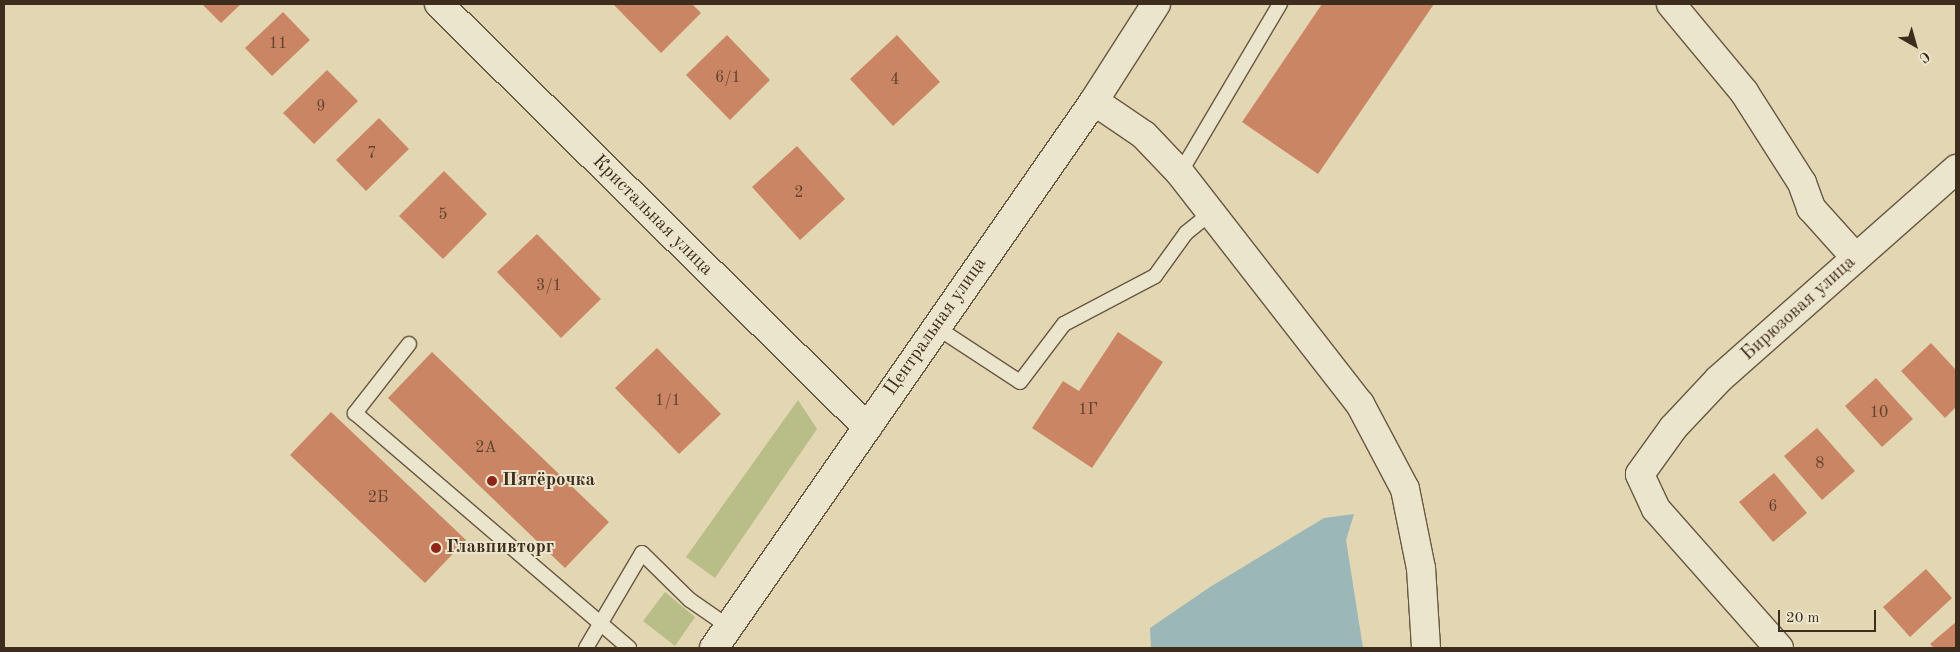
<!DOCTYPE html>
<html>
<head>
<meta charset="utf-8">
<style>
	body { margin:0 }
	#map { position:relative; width:1960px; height:652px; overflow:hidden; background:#e2d7b2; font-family:"Old Standard TT",serif }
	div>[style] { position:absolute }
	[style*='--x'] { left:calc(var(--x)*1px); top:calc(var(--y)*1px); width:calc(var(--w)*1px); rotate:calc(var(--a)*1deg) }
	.green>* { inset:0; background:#b9bd88 }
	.water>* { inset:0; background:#9bb7b8 }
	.building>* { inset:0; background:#ca8664 }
	.roads { filter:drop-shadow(1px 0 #675842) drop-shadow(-1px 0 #675842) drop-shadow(0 1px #675842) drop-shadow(0 -1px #675842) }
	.lane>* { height:14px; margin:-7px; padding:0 7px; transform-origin:7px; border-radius:7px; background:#ece5cd }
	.street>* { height:28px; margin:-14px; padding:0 14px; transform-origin:14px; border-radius:14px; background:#ece5cd }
	.dots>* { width:14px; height:14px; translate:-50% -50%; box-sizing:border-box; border:2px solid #ece5cd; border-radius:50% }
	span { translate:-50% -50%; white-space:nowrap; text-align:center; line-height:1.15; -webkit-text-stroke:4px #ece5cd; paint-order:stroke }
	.number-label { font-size:16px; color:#61432e }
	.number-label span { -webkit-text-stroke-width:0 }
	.street-label { font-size:19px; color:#3e2d1c }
	.poi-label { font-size:19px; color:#3e2d1c; font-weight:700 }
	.left { translate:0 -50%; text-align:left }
	.frame { position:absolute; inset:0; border:5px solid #3e2d1c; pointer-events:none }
	.north { position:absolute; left:1890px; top:20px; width:50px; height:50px; -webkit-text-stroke:4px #ece5cd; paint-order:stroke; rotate:142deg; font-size:14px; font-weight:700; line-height:20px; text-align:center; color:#3e2d1c }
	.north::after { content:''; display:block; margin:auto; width:18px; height:22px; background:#3e2d1c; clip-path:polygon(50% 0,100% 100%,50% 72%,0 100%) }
	.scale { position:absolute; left:1778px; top:610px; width:98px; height:22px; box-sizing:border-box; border:2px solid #3e2d1c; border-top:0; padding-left:6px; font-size:15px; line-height:18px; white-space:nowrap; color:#3e2d1c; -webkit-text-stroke:4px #ece5cd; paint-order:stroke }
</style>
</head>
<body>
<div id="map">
	<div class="green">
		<i style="clip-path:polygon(798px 400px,817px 429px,715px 578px,686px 557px)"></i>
		<i style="clip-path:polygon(665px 592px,695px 617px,675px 646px,643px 621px)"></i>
	</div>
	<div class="water">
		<i style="clip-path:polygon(1354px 514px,1346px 540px,1363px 648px,1151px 648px,1150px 628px,1210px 587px,1324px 518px)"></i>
	</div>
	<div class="building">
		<i style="clip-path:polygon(202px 4px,241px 4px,221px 23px)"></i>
		<i style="clip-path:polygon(613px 4px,692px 4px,701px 13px,661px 53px)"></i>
		<i style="clip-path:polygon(1322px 4px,1434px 4px,1318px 174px,1242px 122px)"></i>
		<i style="clip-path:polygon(283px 12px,310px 40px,272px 76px,245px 48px)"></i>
		<i style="clip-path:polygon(727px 35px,770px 80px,730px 120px,686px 75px)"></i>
		<i style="clip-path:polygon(897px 35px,940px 82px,893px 126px,850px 79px)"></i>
		<i style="clip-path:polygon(327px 70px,358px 101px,314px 144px,283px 113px)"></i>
		<i style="clip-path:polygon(379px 118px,409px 149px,366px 191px,336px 160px)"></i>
		<i style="clip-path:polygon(797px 146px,845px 199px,800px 240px,752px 187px)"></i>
		<i style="clip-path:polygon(444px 171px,487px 214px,443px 259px,399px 216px)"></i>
		<i style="clip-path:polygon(537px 234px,601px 299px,561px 338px,497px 272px)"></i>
		<i style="clip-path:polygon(1118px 332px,1163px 362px,1092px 468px,1032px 428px,1063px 381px,1079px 391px)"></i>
		<i style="clip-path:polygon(1931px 343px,1956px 370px,1956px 407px,1945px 418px,1901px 371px)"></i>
		<i style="clip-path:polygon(657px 348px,721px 414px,679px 454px,615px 388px)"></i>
		<i style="clip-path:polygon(432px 352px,609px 522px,565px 568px,388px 398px)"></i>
		<i style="clip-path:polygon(1876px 378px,1913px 419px,1882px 447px,1845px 406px)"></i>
		<i style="clip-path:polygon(331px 412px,466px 540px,425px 583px,290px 455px)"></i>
		<i style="clip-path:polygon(1817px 428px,1855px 471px,1822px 500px,1784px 456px)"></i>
		<i style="clip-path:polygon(1774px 473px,1807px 513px,1773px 542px,1739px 502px)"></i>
		<i style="clip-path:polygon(1926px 569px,1952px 598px,1910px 637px,1883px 607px)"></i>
		<i style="clip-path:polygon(1956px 622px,1956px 648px,1934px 648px,1930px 644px)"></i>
	</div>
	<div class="roads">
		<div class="lane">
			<i style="--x:1180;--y:173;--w:196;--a:-59.4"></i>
			<i style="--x:936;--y:327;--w:100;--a:33.2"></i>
			<i style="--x:1020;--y:382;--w:73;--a:-52.8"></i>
			<i style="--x:1064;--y:324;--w:103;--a:-27.8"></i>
			<i style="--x:1155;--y:276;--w:53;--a:-54.2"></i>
			<i style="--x:1186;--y:233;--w:32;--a:-39"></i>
			<i style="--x:409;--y:344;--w:88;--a:128"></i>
			<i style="--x:355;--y:413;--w:361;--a:40.6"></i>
			<i style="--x:586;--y:648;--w:110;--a:-59.5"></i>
			<i style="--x:642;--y:553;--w:67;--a:44.4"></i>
			<i style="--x:690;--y:600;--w:47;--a:34.7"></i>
		</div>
		<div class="street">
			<i style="--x:439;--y:4;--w:602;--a:44.66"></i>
			<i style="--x:1671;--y:4;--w:114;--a:50.3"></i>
			<i style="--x:1744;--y:92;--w:108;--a:57.5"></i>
			<i style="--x:1802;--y:183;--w:27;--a:70"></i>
			<i style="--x:1811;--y:208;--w:67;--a:48"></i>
			<i style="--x:1094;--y:101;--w:60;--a:34.2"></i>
			<i style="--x:1144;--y:135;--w:52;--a:46.5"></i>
			<i style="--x:1180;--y:173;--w:293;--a:52.1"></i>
			<i style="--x:1360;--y:404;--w:96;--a:62.1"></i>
			<i style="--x:1405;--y:489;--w:81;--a:78.6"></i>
			<i style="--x:1421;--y:568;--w:80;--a:86.4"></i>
			<i style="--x:714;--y:648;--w:666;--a:-55.21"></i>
			<i style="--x:1094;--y:101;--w:115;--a:-57.4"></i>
			<i style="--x:1779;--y:648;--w:186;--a:-131.5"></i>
			<i style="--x:1656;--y:509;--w:38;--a:-115"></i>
			<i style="--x:1640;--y:474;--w:57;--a:-54.3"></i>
			<i style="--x:1673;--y:428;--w:67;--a:-46.8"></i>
			<i style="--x:1719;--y:379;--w:317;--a:-41.5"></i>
		</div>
	</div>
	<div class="dots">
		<i style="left:492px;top:481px;background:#8f2418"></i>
		<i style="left:436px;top:548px;background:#8f2418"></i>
	</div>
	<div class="number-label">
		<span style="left:278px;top:44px">11</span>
		<span style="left:728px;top:78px">6/1</span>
		<span style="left:895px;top:80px">4</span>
		<span style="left:321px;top:107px">9</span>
		<span style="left:372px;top:154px">7</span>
		<span style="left:799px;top:193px">2</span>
		<span style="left:443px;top:215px">5</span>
		<span style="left:549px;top:286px">3/1</span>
		<span style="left:668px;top:401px">1/1</span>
		<span style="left:1088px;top:410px">1Г</span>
		<span style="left:1879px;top:413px">10</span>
		<span style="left:486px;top:448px">2А</span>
		<span style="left:1820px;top:464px">8</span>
		<span style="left:378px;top:498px">2Б</span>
		<span style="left:1773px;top:507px">6</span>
	</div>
	<div class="street-label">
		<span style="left:652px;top:216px;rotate:45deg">Кристальная улица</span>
		<span style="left:1799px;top:309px;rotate:-42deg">Бирюзовая улица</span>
		<span style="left:936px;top:327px;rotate:-55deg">Центральная улица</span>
	</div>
	<div class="poi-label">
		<span class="left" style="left:502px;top:481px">Пятёрочка</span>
		<span class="left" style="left:446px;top:548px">Главпивторг</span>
	</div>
	<div class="frame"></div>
	<div class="north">С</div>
	<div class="scale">20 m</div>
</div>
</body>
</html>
